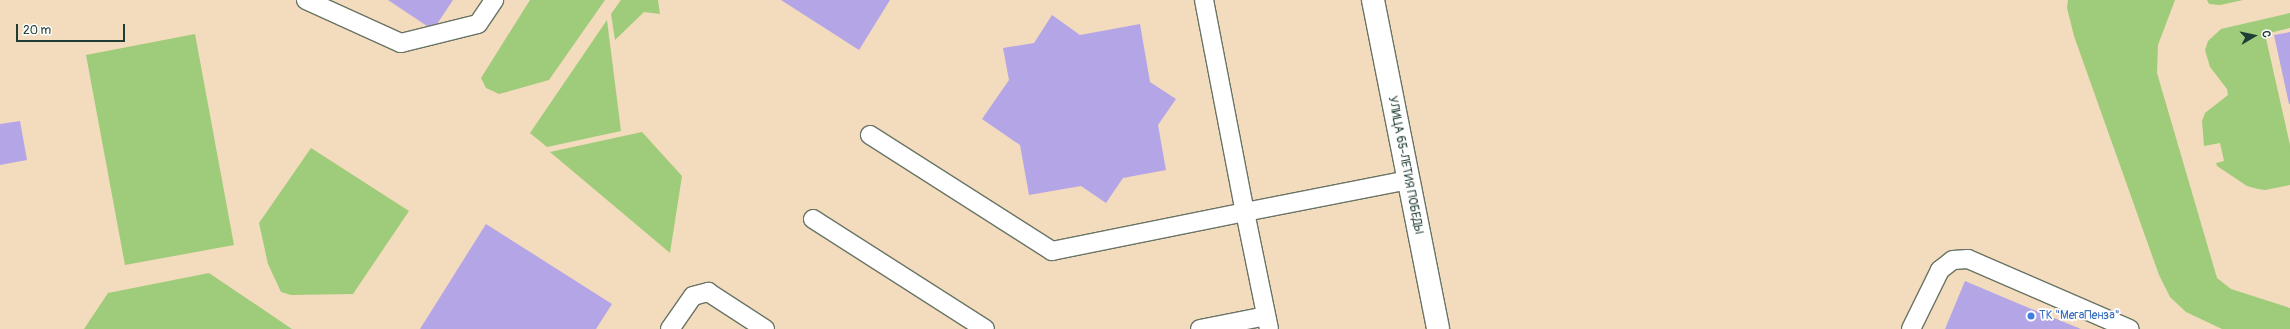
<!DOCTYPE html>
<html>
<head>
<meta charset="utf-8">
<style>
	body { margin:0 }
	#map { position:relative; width:2290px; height:329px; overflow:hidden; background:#f3dbbd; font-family:Pangolin,sans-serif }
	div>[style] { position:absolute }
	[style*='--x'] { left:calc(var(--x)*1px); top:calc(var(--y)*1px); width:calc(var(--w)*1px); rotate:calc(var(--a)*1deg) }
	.green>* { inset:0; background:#9fcc7a }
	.building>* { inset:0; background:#b4a5e7 }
	.roads { filter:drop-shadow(1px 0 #697464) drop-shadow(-1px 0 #697464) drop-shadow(0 1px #697464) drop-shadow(0 -1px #697464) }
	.lane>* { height:18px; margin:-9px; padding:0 9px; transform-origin:9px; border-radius:9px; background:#fff }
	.primary>* { height:22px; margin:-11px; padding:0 11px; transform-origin:11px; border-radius:11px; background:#fff }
	.dots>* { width:11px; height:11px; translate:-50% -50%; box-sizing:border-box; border:2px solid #fff; border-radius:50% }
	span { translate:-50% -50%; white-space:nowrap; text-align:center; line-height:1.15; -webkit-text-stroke:3.5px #fff; paint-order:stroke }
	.street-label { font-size:12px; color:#1f3d34 }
	.shop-label { font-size:12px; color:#366cbe }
	.left { translate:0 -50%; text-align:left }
	.north { position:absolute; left:2234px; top:16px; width:40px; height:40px; -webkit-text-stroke:3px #fff; paint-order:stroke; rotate:81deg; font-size:11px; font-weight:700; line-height:16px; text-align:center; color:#1f3d34 }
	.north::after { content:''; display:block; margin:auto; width:14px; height:18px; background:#1f3d34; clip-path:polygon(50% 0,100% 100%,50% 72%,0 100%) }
	.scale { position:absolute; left:16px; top:24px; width:109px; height:18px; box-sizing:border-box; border:2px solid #1f3d34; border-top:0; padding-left:5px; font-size:12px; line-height:14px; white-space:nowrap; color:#1f3d34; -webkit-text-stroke:3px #fff; paint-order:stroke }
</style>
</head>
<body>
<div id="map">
	<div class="green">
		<i style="clip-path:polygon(530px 0,605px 0,549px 80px,499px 94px,486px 88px,481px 78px)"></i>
		<i style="clip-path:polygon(621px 0,658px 0,660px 14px,644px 12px,615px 40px,611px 14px)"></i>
		<i style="clip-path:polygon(2068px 0,2175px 0,2158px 45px,2157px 73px,2217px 278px,2231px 289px,2290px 308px,2290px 329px,2222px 329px,2186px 312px,2170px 297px,2159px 275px,2074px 36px,2067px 8px)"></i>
		<i style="clip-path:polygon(2207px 0,2243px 0,2220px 5px,2209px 4px)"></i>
		<i style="clip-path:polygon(2290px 13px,2290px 28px,2265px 34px,2290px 145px,2290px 185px,2265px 190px,2258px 189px,2247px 186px,2217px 166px,2216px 163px,2224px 161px,2220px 143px,2204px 146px,2202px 121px,2205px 113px,2228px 95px,2227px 89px,2210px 67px,2205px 50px,2208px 41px,2221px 29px)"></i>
		<i style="clip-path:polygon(607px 20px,621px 131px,547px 147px,530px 133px)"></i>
		<i style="clip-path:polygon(195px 34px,234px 245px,125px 265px,86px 55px)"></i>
		<i style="clip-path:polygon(642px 132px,682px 176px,670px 253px,550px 152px)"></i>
		<i style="clip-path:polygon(311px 148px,409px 211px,353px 294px,291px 295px,281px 292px,268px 264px,259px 223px)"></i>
		<i style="clip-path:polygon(209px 273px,292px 329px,84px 329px,108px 293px)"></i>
	</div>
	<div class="building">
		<i style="clip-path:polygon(388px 0,453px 0,433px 30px)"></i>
		<i style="clip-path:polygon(781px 0,890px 0,859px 50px)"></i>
		<i style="clip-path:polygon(1052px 15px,1080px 35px,1140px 24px,1150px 82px,1176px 99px,1158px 125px,1166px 170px,1123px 178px,1106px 203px,1081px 186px,1029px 195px,1020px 145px,982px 119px,1009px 80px,1003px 48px,1034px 43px)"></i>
		<i style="clip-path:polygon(2290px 32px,2290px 104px,2289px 104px,2274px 35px)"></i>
		<i style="clip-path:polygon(20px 121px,27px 160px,0 165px,0 124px)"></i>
		<i style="clip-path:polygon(486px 224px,612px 304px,596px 329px,420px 329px)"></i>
		<i style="clip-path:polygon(1965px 281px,2017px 303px,2081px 329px,1945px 329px)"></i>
	</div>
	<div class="roads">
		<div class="lane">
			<i style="--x:306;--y:0;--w:104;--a:24.4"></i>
			<i style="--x:401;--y:43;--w:79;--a:-13.9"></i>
			<i style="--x:478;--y:24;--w:29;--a:-56"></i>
			<i style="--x:1204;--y:0;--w:216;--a:79.1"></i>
			<i style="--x:1245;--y:212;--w:166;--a:-11.1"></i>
			<i style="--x:870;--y:135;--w:216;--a:32.5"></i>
			<i style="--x:1052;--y:251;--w:197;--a:-11.4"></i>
			<i style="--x:1245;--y:212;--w:119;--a:78.4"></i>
			<i style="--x:813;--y:219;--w:204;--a:32.6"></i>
			<i style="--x:670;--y:329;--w:40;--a:-55.1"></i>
			<i style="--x:693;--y:296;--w:16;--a:-15"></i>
			<i style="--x:708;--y:292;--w:68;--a:33"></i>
			<i style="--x:1200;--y:329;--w:67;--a:-11.1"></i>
			<i style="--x:1911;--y:329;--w:66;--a:-63.8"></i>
			<i style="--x:1940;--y:270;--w:16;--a:-38"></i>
			<i style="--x:1953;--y:260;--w:15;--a:-4"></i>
			<i style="--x:1968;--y:259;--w:176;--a:23.4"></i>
		</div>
		<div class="primary">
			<i style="--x:1373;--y:0;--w:335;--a:78.8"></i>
		</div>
	</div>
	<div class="dots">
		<i style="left:2031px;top:316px;background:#3f7fe0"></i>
	</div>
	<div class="street-label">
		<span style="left:1405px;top:165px;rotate:79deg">УЛИЦА 65-ЛЕТИЯ ПОБЕДЫ</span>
	</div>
	<div class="shop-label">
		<span class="left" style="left:2039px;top:316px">ТК "МегаПенза"</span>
	</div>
	<div class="north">С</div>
	<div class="scale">20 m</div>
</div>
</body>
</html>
